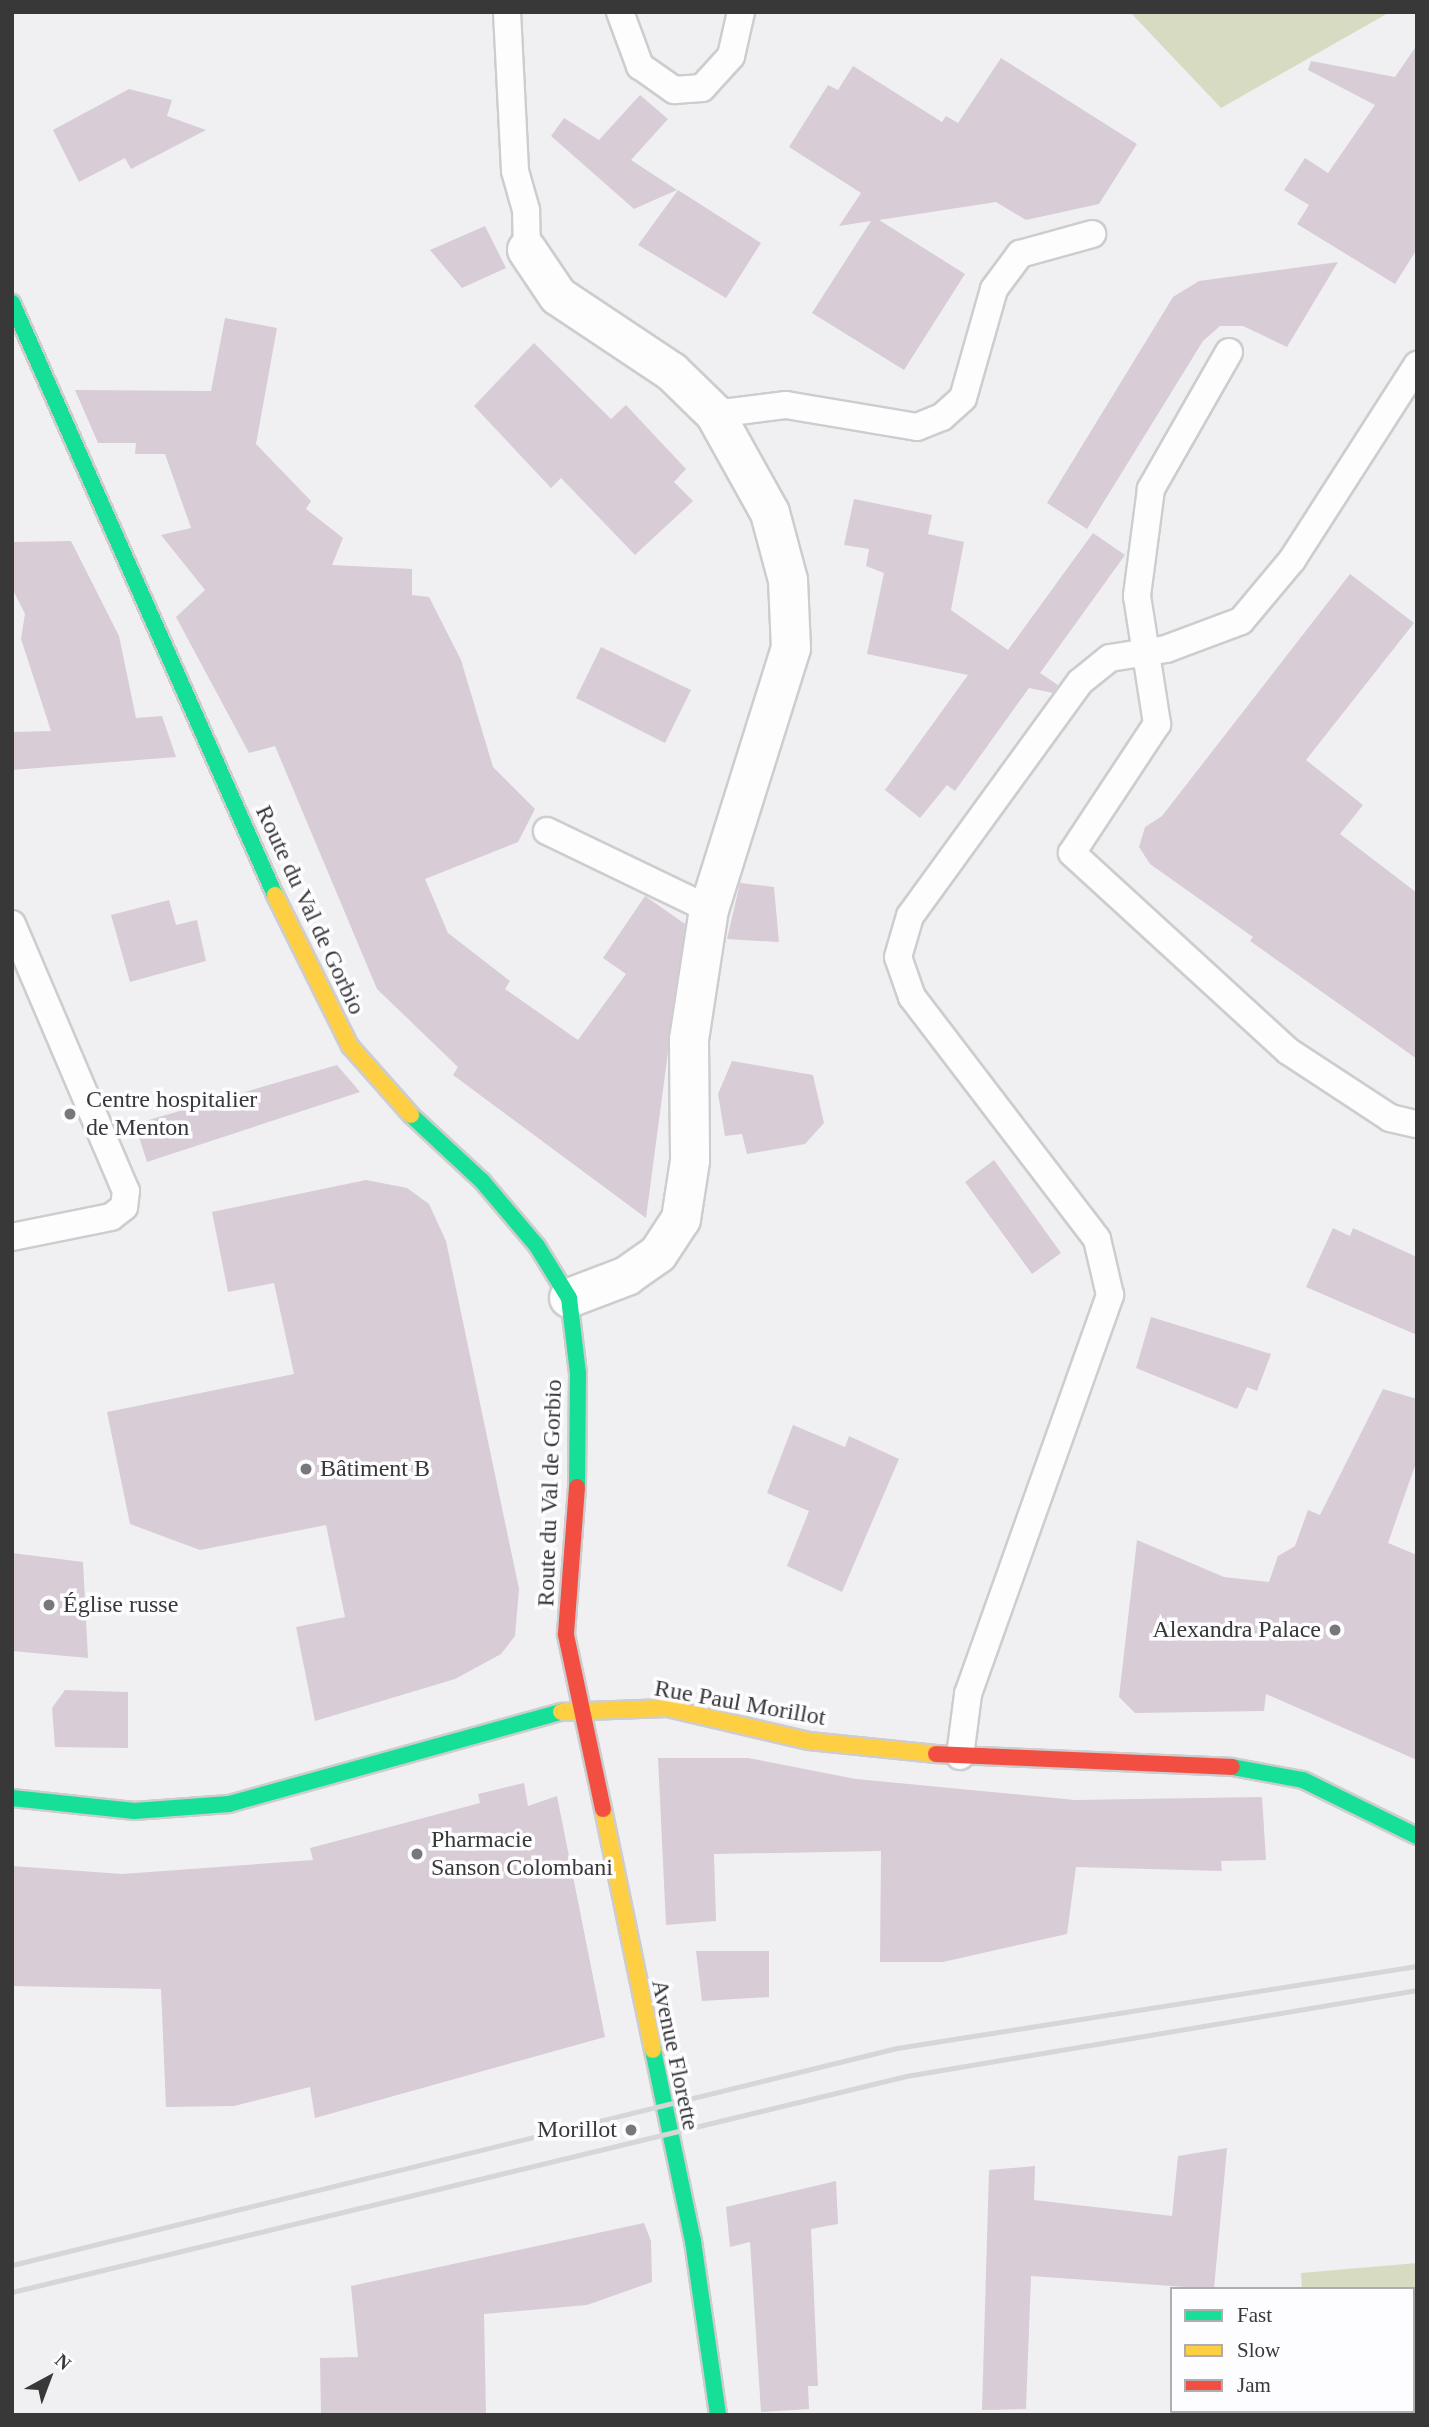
<!DOCTYPE html>
<html>
<head>
<meta charset="utf-8">
<style>
	body { margin:0 }
	#map { position:relative; width:1429px; height:2427px; overflow:hidden; background:#f0f0f2; font-family:"Times New Roman",serif }
	div>[style] { position:absolute }
	[style*='--x'] { left:calc(var(--x)*1px); top:calc(var(--y)*1px); width:calc(var(--w)*1px); rotate:calc(var(--a)*1deg) }
	.green>* { inset:0; background:#d7dbc2 }
	.building>* { inset:0; background:#d8ccd6 }
	.roads { filter:drop-shadow(2px 0 #cdcdcf) drop-shadow(-2px 0 #cdcdcf) drop-shadow(0 2px #cdcdcf) drop-shadow(0 -2px #cdcdcf) }
	.lane>* { height:26px; margin:-13px; padding:0 13px; transform-origin:13px; border-radius:13px; background:#fdfdfd }
	.street>* { height:38px; margin:-19px; padding:0 19px; transform-origin:19px; border-radius:19px; background:#fdfdfd }
	.fast>* { height:16px; margin:-8px; padding:0 8px; transform-origin:8px; border-radius:8px; background:#16e098 }
	.slow>* { height:16px; margin:-8px; padding:0 8px; transform-origin:8px; border-radius:8px; background:#ffcf43 }
	.jam>* { height:16px; margin:-8px; padding:0 8px; transform-origin:8px; border-radius:8px; background:#f24e42 }
	.rail>* { height:5px; margin:-2.5px; padding:0 2.5px; transform-origin:2.5px; border-radius:2.5px; background:#d6d6d8 }
	.dots>* { width:19px; height:19px; translate:-50% -50%; box-sizing:border-box; border:4px solid #fdfdff; border-radius:50% }
	span { translate:-50% -50%; white-space:nowrap; text-align:center; line-height:1.15; -webkit-text-stroke:7px #fdfdff; paint-order:stroke }
	.street-label { font-size:24px; color:#383839 }
	.poi-label { font-size:24px; color:#383839 }
	.left { translate:0 -50%; text-align:left }
	.right { translate:-100% -50%; text-align:right }
	.frame { position:absolute; inset:0; border:14px solid #383839; pointer-events:none }
	.legend { position:absolute; left:1170px; top:2287px; width:245px; height:126px; box-sizing:border-box; background:#fdfdff; border:2px solid #aeaeb0; margin:0; padding:9px 12px; list-style:none; font-size:21px; color:#383839 }
	.legend li { display:flex; align-items:center; gap:14px; height:35px }
	.legend b { width:35px; border:2px solid #aeaeb0 }
	.north { position:absolute; left:14px; top:2343px; width:70px; height:70px; -webkit-text-stroke:5px #fdfdff; paint-order:stroke; rotate:41deg; font-size:19px; font-weight:700; line-height:28px; text-align:center; color:#383839 }
	.north::after { content:''; display:block; margin:auto; width:24px; height:32px; background:#383839; clip-path:polygon(50% 0,100% 100%,50% 72%,0 100%) }
</style>
</head>
<body>
<div id="map">
	<div class="green">
		<i style="clip-path:polygon(1130px 12px,1390px 12px,1221px 108px)"></i>
		<i style="clip-path:polygon(1417px 2263px,1417px 2415px,1305px 2415px,1413px 2411px,1413px 2289px,1302px 2289px,1301px 2273px)"></i>
	</div>
	<div class="building">
		<i style="clip-path:polygon(1417px 45px,1417px 249px,1395px 284px,1297px 224px,1309px 205px,1284px 190px,1305px 158px,1328px 173px,1375px 105px,1308px 70px,1311px 61px,1395px 77px)"></i>
		<i style="clip-path:polygon(1001px 58px,1137px 144px,1099px 204px,1026px 220px,996px 202px,879px 220px,965px 274px,904px 370px,812px 313px,871px 221px,839px 226px,861px 193px,789px 147px,828px 85px,838px 90px,853px 66px,942px 122px,946px 116px,958px 123px)"></i>
		<i style="clip-path:polygon(129px 89px,172px 100px,167px 116px,206px 130px,131px 169px,125px 158px,79px 182px,53px 130px)"></i>
		<i style="clip-path:polygon(640px 95px,668px 119px,631px 160px,677px 190px,634px 209px,551px 136px,564px 118px,599px 140px)"></i>
		<i style="clip-path:polygon(678px 190px,761px 243px,726px 298px,638px 245px)"></i>
		<i style="clip-path:polygon(485px 226px,506px 268px,462px 288px,430px 250px)"></i>
		<i style="clip-path:polygon(1338px 262px,1287px 347px,1243px 326px,1220px 326px,1203px 341px,1087px 529px,1047px 503px,1173px 297px,1199px 281px)"></i>
		<i style="clip-path:polygon(225px 318px,277px 328px,256px 444px,311px 501px,306px 509px,343px 538px,332px 565px,412px 569px,412px 595px,429px 597px,461px 660px,493px 767px,535px 809px,518px 842px,425px 879px,448px 933px,510px 981px,505px 989px,578px 1040px,626px 974px,603px 958px,645px 896px,685px 924px,646px 1218px,453px 1075px,458px 1067px,377px 989px,275px 746px,249px 753px,176px 617px,205px 590px,161px 535px,191px 528px,165px 454px,135px 454px,136px 443px,98px 443px,75px 390px,211px 391px)"></i>
		<i style="clip-path:polygon(534px 343px,611px 419px,626px 405px,686px 469px,674px 482px,693px 501px,635px 555px,561px 478px,551px 488px,474px 406px)"></i>
		<i style="clip-path:polygon(854px 499px,932px 515px,928px 534px,964px 542px,951px 610px,1008px 650px,1093px 533px,1125px 555px,1040px 673px,1058px 685px,1053px 693px,1029px 688px,955px 791px,947px 785px,920px 818px,885px 790px,968px 675px,867px 654px,884px 573px,866px 566px,869px 549px,844px 545px)"></i>
		<i style="clip-path:polygon(71px 541px,119px 636px,136px 718px,162px 716px,176px 757px,12px 770px,12px 732px,51px 731px,21px 639px,25px 614px,12px 588px,12px 542px)"></i>
		<i style="clip-path:polygon(1350px 574px,1414px 623px,1306px 760px,1363px 805px,1340px 834px,1417px 893px,1417px 1059px,1250px 941px,1253px 937px,1150px 864px,1139px 847px,1145px 827px,1162px 816px)"></i>
		<i style="clip-path:polygon(601px 647px,691px 690px,665px 743px,576px 698px)"></i>
		<i style="clip-path:polygon(740px 883px,774px 887px,779px 942px,727px 939px)"></i>
		<i style="clip-path:polygon(169px 900px,176px 925px,197px 920px,206px 961px,130px 982px,111px 915px)"></i>
		<i style="clip-path:polygon(732px 1061px,813px 1075px,824px 1123px,805px 1144px,747px 1154px,742px 1134px,725px 1136px,718px 1094px)"></i>
		<i style="clip-path:polygon(337px 1065px,360px 1092px,147px 1162px,135px 1124px)"></i>
		<i style="clip-path:polygon(994px 1160px,1061px 1253px,1032px 1274px,965px 1182px)"></i>
		<i style="clip-path:polygon(366px 1180px,407px 1188px,429px 1204px,446px 1241px,519px 1589px,515px 1636px,501px 1654px,455px 1679px,315px 1721px,296px 1627px,345px 1617px,326px 1525px,200px 1550px,130px 1524px,107px 1412px,294px 1374px,274px 1283px,228px 1292px,212px 1212px)"></i>
		<i style="clip-path:polygon(1333px 1228px,1350px 1236px,1353px 1228px,1417px 1257px,1417px 1335px,1306px 1287px)"></i>
		<i style="clip-path:polygon(1151px 1317px,1271px 1354px,1257px 1391px,1247px 1387px,1237px 1409px,1136px 1368px)"></i>
		<i style="clip-path:polygon(1383px 1389px,1417px 1399px,1417px 1460px,1388px 1543px,1417px 1555px,1417px 1760px,1266px 1694px,1264px 1711px,1135px 1713px,1119px 1697px,1137px 1540px,1224px 1577px,1269px 1582px,1278px 1556px,1295px 1546px,1308px 1510px,1320px 1515px)"></i>
		<i style="clip-path:polygon(793px 1425px,845px 1447px,849px 1436px,899px 1459px,842px 1592px,787px 1566px,809px 1511px,767px 1493px)"></i>
		<i style="clip-path:polygon(12px 1553px,83px 1562px,88px 1658px,12px 1651px)"></i>
		<i style="clip-path:polygon(65px 1690px,128px 1692px,128px 1748px,55px 1747px,52px 1708px)"></i>
		<i style="clip-path:polygon(658px 1758px,748px 1758px,856px 1779px,1075px 1800px,1262px 1797px,1266px 1860px,1221px 1861px,1222px 1871px,1076px 1867px,1067px 1934px,943px 1962px,880px 1962px,881px 1851px,714px 1854px,716px 1921px,666px 1925px)"></i>
		<i style="clip-path:polygon(524px 1783px,528px 1806px,557px 1796px,605px 2037px,315px 2118px,310px 2087px,234px 2106px,166px 2107px,161px 1989px,12px 1986px,12px 1866px,122px 1874px,313px 1860px,310px 1848px,480px 1803px,478px 1794px)"></i>
		<i style="clip-path:polygon(696px 1951px,769px 1951px,769px 1997px,702px 2001px)"></i>
		<i style="clip-path:polygon(1227px 2148px,1214px 2289px,1031px 2276px,1026px 2409px,982px 2410px,989px 2170px,1035px 2166px,1034px 2200px,1172px 2216px,1178px 2156px)"></i>
		<i style="clip-path:polygon(836px 2181px,838px 2224px,811px 2229px,818px 2386px,808px 2386px,809px 2409px,761px 2412px,750px 2242px,730px 2247px,726px 2207px)"></i>
		<i style="clip-path:polygon(644px 2223px,651px 2241px,652px 2282px,587px 2305px,484px 2314px,486px 2415px,321px 2415px,320px 2358px,358px 2357px,351px 2286px)"></i>
	</div>
	<div class="roads">
		<div class="lane">
			<i style="--x:507;--y:12;--w:159;--a:87.1"></i>
			<i style="--x:515;--y:171;--w:41;--a:74.2"></i>
			<i style="--x:526;--y:210;--w:40;--a:88.6"></i>
			<i style="--x:620;--y:12;--w:58;--a:69.7"></i>
			<i style="--x:640;--y:66;--w:42;--a:35.2"></i>
			<i style="--x:674;--y:90;--w:28;--a:-4"></i>
			<i style="--x:702;--y:88;--w:43;--a:-47.8"></i>
			<i style="--x:731;--y:56;--w:45;--a:-77.2"></i>
			<i style="--x:1229;--y:352;--w:158;--a:119.7"></i>
			<i style="--x:1151;--y:489;--w:108;--a:97.5"></i>
			<i style="--x:1137;--y:596;--w:130;--a:81.1"></i>
			<i style="--x:1157;--y:724;--w:154;--a:123.4"></i>
			<i style="--x:1072;--y:853;--w:293;--a:42.5"></i>
			<i style="--x:1288;--y:1051;--w:122;--a:33.3"></i>
			<i style="--x:1390;--y:1118;--w:28;--a:13"></i>
			<i style="--x:715;--y:414;--w:72;--a:-7.2"></i>
			<i style="--x:786;--y:405;--w:133;--a:9.5"></i>
			<i style="--x:917;--y:427;--w:27;--a:-22"></i>
			<i style="--x:942;--y:417;--w:28;--a:-42"></i>
			<i style="--x:963;--y:398;--w:113;--a:-74.1"></i>
			<i style="--x:994;--y:289;--w:44;--a:-53.4"></i>
			<i style="--x:1020;--y:254;--w:75;--a:-15.5"></i>
			<i style="--x:547;--y:831;--w:180;--a:25.7"></i>
			<i style="--x:12;--y:924;--w:290;--a:66.9"></i>
			<i style="--x:126;--y:1191;--w:16;--a:97"></i>
			<i style="--x:124;--y:1207;--w:16;--a:142"></i>
			<i style="--x:111;--y:1217;--w:101;--a:168.6"></i>
			<i style="--x:960;--y:1756;--w:63;--a:-82.6"></i>
			<i style="--x:968;--y:1694;--w:424;--a:-70.4"></i>
			<i style="--x:1110;--y:1295;--w:57;--a:-103.1"></i>
			<i style="--x:1097;--y:1239;--w:305;--a:-127.4"></i>
			<i style="--x:912;--y:997;--w:42;--a:-109.3"></i>
			<i style="--x:898;--y:957;--w:43;--a:-73.7"></i>
			<i style="--x:910;--y:916;--w:289;--a:-54"></i>
			<i style="--x:1080;--y:682;--w:38;--a:-39"></i>
			<i style="--x:1110;--y:658;--w:57;--a:-9.1"></i>
			<i style="--x:1166;--y:649;--w:80;--a:-20.5"></i>
			<i style="--x:1241;--y:621;--w:80;--a:-50.1"></i>
			<i style="--x:1292;--y:560;--w:232;--a:-57.3"></i>
		</div>
		<div class="street">
			<i style="--x:527;--y:250;--w:55;--a:56"></i>
			<i style="--x:558;--y:296;--w:137;--a:33.7"></i>
			<i style="--x:672;--y:372;--w:60;--a:44.3"></i>
			<i style="--x:715;--y:414;--w:113;--a:60.9"></i>
			<i style="--x:770;--y:513;--w:69;--a:75"></i>
			<i style="--x:788;--y:580;--w:68;--a:87.5"></i>
			<i style="--x:791;--y:648;--w:274;--a:107.4"></i>
			<i style="--x:709;--y:909;--w:133;--a:98.7"></i>
			<i style="--x:689;--y:1040;--w:121;--a:89.5"></i>
			<i style="--x:690;--y:1161;--w:59;--a:98.8"></i>
			<i style="--x:681;--y:1219;--w:42;--a:123.3"></i>
			<i style="--x:658;--y:1254;--w:38;--a:145"></i>
			<i style="--x:627;--y:1276;--w:62;--a:159.2"></i>
		</div>
		<div class="fast">
			<i style="--x:12;--y:303;--w:648;--a:66.05"></i>
			<i style="--x:411;--y:1115;--w:97;--a:42.9"></i>
			<i style="--x:482;--y:1181;--w:85;--a:49.8"></i>
			<i style="--x:537;--y:1246;--w:61;--a:58.4"></i>
			<i style="--x:569;--y:1298;--w:76;--a:83.2"></i>
			<i style="--x:578;--y:1373;--w:114;--a:90.5"></i>
			<i style="--x:1232;--y:1767;--w:72;--a:10.4"></i>
			<i style="--x:1303;--y:1780;--w:127;--a:26.2"></i>
			<i style="--x:12;--y:1798;--w:123;--a:6.1"></i>
			<i style="--x:134;--y:1811;--w:95;--a:-4.2"></i>
			<i style="--x:229;--y:1804;--w:345;--a:-15.5"></i>
			<i style="--x:653;--y:2050;--w:195;--a:78.2"></i>
			<i style="--x:693;--y:2241;--w:176;--a:81.8"></i>
		</div>
		<div class="slow">
			<i style="--x:275;--y:895;--w:169;--a:63.6"></i>
			<i style="--x:350;--y:1046;--w:92;--a:48.5"></i>
			<i style="--x:561;--y:1712;--w:106;--a:-2.2"></i>
			<i style="--x:667;--y:1708;--w:146;--a:13.1"></i>
			<i style="--x:809;--y:1741;--w:128;--a:5.8"></i>
			<i style="--x:603;--y:1809;--w:246;--a:78.3"></i>
		</div>
		<div class="jam">
			<i style="--x:577;--y:1487;--w:148;--a:94.3"></i>
			<i style="--x:566;--y:1635;--w:178;--a:78"></i>
			<i style="--x:936;--y:1754;--w:296;--a:2.5"></i>
		</div>
	</div>
	<div class="rail">
		<i style="--x:12;--y:2265;--w:911;--a:-13.78"></i>
		<i style="--x:897;--y:2048;--w:526;--a:-8.96"></i>
		<i style="--x:12;--y:2292;--w:920;--a:-13.58"></i>
		<i style="--x:906;--y:2076;--w:518;--a:-9.55"></i>
	</div>
	<div class="dots">
		<i style="left:70px;top:1114px;background:#78787a"></i>
		<i style="left:306px;top:1469px;background:#78787a"></i>
		<i style="left:49px;top:1605px;background:#78787a"></i>
		<i style="left:1335px;top:1630px;background:#78787a"></i>
		<i style="left:417px;top:1854px;background:#78787a"></i>
		<i style="left:631px;top:2130px;background:#78787a"></i>
	</div>
	<div class="street-label">
		<span style="left:310px;top:910px;rotate:65deg">Route du Val de Gorbio</span>
		<span style="left:550px;top:1493px;rotate:-88deg">Route du Val de Gorbio</span>
		<span style="left:740px;top:1703px;rotate:10deg">Rue Paul Morillot</span>
		<span style="left:675px;top:2055px;rotate:78deg">Avenue Florette</span>
	</div>
	<div class="poi-label">
		<span class="left" style="left:86px;top:1114px">Centre hospitalier<br>de Menton</span>
		<span class="left" style="left:320px;top:1469px">Bâtiment B</span>
		<span class="left" style="left:63px;top:1605px">Église russe</span>
		<span class="right" style="left:1321px;top:1630px">Alexandra Palace</span>
		<span class="left" style="left:431px;top:1854px">Pharmacie<br>Sanson Colombani</span>
		<span class="right" style="left:617px;top:2130px">Morillot</span>
	</div>
	<div class="frame"></div>
	<ul class="legend">
	<li><b style="height:9px;background:#16e098"></b>Fast</li>
	<li><b style="height:9px;background:#ffcf43"></b>Slow</li>
	<li><b style="height:9px;background:#f24e42"></b>Jam</li>
	</ul>
	<div class="north">N</div>
</div>
</body>
</html>
